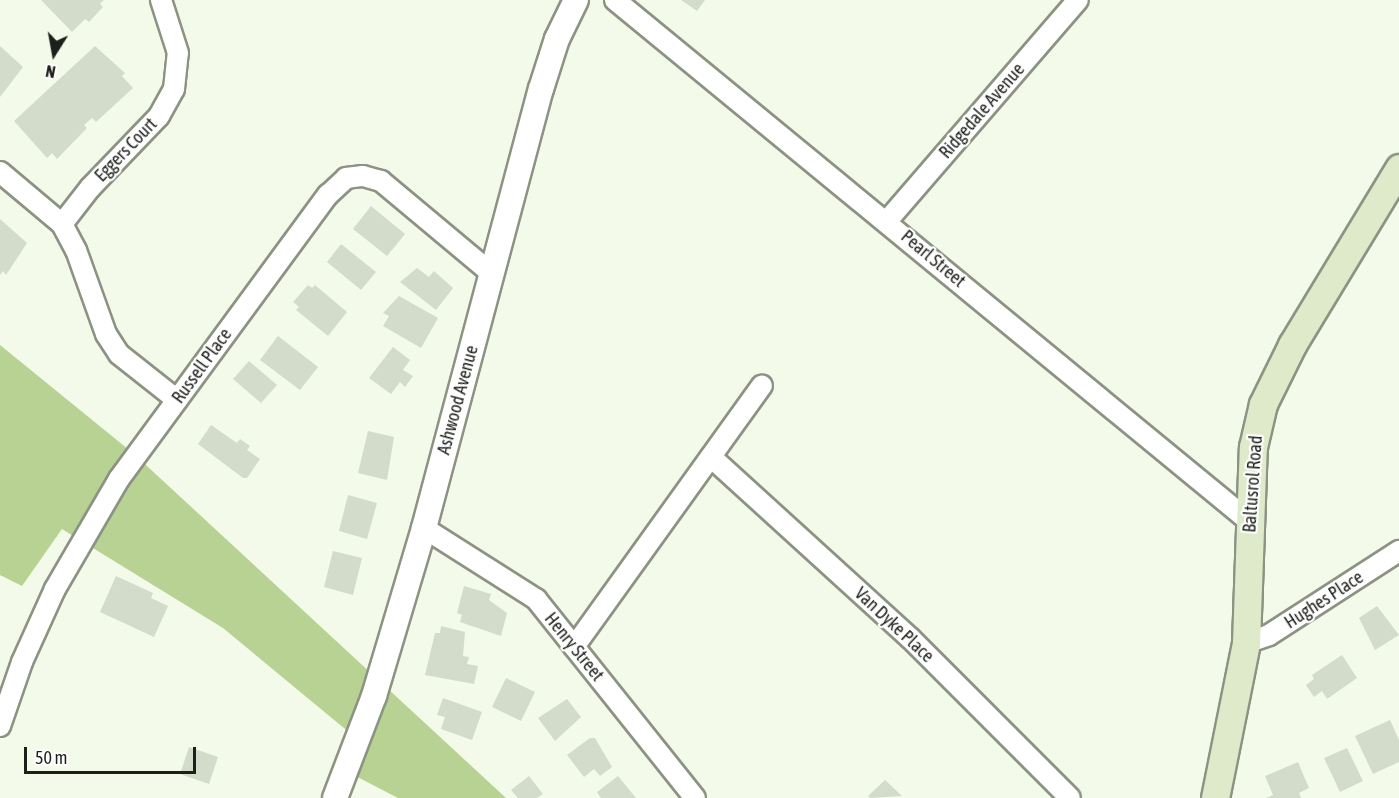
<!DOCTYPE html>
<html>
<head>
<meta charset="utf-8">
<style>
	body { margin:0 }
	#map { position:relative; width:1399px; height:798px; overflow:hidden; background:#f3fae9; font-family:"Asap Condensed",sans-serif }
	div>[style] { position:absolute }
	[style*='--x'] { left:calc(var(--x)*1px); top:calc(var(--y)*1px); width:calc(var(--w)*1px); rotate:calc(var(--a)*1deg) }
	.forest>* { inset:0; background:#b8d293 }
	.building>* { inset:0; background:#d3dbca }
	.roads { filter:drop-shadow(2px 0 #8c9383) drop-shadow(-2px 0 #8c9383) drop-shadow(0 2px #8c9383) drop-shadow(0 -2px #8c9383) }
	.minor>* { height:20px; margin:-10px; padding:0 10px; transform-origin:10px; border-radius:10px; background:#fff }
	.tertiary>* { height:24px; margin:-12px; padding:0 12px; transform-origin:12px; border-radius:12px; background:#fff }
	.secondary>* { height:27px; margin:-13.5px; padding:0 13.5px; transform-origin:13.5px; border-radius:13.5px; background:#deeaca }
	span { translate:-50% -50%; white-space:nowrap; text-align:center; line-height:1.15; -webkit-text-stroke:4.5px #fff; paint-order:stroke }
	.street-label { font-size:18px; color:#1d201a }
	.north { position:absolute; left:24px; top:24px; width:60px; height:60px; -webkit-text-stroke:4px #fff; paint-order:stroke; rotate:191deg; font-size:16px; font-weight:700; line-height:24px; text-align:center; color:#1d201a }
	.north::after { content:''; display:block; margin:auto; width:21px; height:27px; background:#1d201a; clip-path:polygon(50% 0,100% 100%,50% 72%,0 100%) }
	.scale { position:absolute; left:24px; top:747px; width:172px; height:27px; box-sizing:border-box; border:3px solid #1d201a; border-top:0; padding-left:8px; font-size:18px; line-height:21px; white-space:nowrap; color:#1d201a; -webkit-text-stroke:4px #fff; paint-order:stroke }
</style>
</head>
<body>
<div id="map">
	<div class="forest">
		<i style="clip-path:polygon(0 345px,134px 454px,506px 798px,398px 798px,342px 769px,356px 738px,223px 628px,62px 529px,22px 586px,0 575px)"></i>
	</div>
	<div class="building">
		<i style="clip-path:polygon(41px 0,104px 0,100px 4px,103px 7px,89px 22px,85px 19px,72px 32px)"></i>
		<i style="clip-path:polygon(681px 0,705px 0,697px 11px)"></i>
		<i style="clip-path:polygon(0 46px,23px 67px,0 97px)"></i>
		<i style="clip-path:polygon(95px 46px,125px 73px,122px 76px,133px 88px,96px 122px,92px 118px,84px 125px,87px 128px,57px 159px,52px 153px,47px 158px,14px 121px)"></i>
		<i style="clip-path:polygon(371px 206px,405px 234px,387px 256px,353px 229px)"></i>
		<i style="clip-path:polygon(0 219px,27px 243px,6px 275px,3px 271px,0 275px)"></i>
		<i style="clip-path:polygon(341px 244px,376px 272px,361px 290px,327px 262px)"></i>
		<i style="clip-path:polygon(417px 268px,429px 277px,434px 271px,453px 288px,436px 310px,400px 282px)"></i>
		<i style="clip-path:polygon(308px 285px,312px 288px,315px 285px,347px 312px,328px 336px,296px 310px,299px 307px,293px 302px)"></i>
		<i style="clip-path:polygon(399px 296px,438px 318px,421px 348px,383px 326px,389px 316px,383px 313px)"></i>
		<i style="clip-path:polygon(278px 336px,318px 367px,300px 390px,260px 360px)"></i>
		<i style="clip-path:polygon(393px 347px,410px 360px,403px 370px,413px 376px,405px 387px,400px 382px,391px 394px,369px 378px)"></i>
		<i style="clip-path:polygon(249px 361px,277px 385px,261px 403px,233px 379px)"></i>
		<i style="clip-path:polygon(211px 425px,237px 443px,240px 439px,250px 446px,247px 450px,260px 459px,247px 478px,243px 478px,198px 444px)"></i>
		<i style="clip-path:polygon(368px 431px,394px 437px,387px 480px,358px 473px)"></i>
		<i style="clip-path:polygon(348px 495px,377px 503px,367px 539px,339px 531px)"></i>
		<i style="clip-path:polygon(333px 551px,362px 558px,353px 595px,324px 587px)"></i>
		<i style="clip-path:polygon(116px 576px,153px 593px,151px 598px,168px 606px,154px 637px,100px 612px)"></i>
		<i style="clip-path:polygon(464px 586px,491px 594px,489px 600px,507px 613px,501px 636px,460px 622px,462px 615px,457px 613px)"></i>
		<i style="clip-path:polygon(1377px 606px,1399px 635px,1375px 650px,1359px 618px)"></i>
		<i style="clip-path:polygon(441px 626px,465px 632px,463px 656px,469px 657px,467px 664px,478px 666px,474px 684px,425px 675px,435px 633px,440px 633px)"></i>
		<i style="clip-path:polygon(1342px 655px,1357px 678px,1327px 699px,1322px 691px,1314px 697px,1306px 685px,1314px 679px,1312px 675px)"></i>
		<i style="clip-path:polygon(506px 678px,535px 692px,521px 721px,492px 707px)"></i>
		<i style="clip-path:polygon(443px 698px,482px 712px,472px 740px,441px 729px,445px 717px,437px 715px)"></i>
		<i style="clip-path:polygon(567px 699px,581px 717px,555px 741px,538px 718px)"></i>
		<i style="clip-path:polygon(1390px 720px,1399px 740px,1399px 762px,1373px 774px,1355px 736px)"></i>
		<i style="clip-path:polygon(590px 738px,595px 738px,612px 767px,600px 776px,594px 769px,584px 777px,567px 755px)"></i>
		<i style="clip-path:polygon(189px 747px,218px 757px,209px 784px,180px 774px)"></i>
		<i style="clip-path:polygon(1347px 748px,1363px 781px,1340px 792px,1324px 758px)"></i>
		<i style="clip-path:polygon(1298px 762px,1309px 788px,1299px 793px,1301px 798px,1266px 798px,1273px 795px,1265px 776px)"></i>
		<i style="clip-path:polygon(529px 776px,543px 794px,537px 798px,518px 798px,511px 790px)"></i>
		<i style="clip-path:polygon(618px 776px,636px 798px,601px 798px,597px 792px)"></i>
		<i style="clip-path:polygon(885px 780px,902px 796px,870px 798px,868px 796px)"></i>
	</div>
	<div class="roads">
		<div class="minor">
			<i style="--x:615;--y:0;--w:821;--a:39.41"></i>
			<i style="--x:0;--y:172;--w:81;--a:40"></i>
			<i style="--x:62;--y:224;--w:30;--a:62"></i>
			<i style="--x:76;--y:250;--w:89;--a:70.3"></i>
			<i style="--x:106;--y:334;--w:24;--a:57"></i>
			<i style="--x:119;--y:354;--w:74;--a:38.4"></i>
			<i style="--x:887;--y:221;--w:292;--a:-49.2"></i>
			<i style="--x:62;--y:224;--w:46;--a:-52.1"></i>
			<i style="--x:90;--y:188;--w:100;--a:-46.2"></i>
			<i style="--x:159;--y:116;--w:31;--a:-61"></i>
			<i style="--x:174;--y:89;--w:36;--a:-84"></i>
			<i style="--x:178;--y:53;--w:56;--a:-107.8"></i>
			<i style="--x:711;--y:457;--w:269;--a:42.3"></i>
			<i style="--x:910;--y:638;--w:226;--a:45"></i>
			<i style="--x:424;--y:528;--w:133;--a:32.4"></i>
			<i style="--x:536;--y:599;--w:255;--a:51.4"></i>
			<i style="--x:1246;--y:643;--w:24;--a:-19"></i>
			<i style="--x:1269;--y:635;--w:155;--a:-32.9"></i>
			<i style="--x:574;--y:647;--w:322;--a:-54.3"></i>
			<i style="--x:0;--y:726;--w:68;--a:-71"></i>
			<i style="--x:22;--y:662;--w:80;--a:-65.7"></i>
			<i style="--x:55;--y:589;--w:127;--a:-59.8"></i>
			<i style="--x:119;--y:479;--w:353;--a:-53.7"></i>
			<i style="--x:328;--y:195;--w:25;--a:-43"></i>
			<i style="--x:346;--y:178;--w:17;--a:-7"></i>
			<i style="--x:363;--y:176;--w:19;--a:16"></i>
			<i style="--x:381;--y:181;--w:143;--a:39.9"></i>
		</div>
		<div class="tertiary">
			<i style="--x:335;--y:798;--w:109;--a:-69.1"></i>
			<i style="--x:374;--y:696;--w:175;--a:-73.4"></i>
			<i style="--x:424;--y:528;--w:454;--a:-75.1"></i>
			<i style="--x:541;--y:89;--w:52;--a:-72.3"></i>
			<i style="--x:557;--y:39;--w:43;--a:-64"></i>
		</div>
		<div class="secondary">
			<i style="--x:1215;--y:798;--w:158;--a:-78.7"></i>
			<i style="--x:1246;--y:643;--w:196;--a:-88"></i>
			<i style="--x:1253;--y:447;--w:44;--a:-76.9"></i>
			<i style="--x:1263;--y:404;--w:66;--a:-63.8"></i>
			<i style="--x:1292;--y:345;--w:207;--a:-58.8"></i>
		</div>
	</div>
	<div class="street-label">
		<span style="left:982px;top:111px;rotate:-49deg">Ridgedale Avenue</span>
		<span style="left:126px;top:150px;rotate:-46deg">Eggers Court</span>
		<span style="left:933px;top:259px;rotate:40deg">Pearl Street</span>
		<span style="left:202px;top:366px;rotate:-54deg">Russell Place</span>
		<span style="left:458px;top:400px;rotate:-75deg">Ashwood Avenue</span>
		<span style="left:1253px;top:484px;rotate:-86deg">Baltusrol Road</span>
		<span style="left:1324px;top:600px;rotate:-33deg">Hughes Place</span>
		<span style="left:894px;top:625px;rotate:43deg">Van Dyke Place</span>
		<span style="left:574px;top:647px;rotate:51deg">Henry Street</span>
	</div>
	<div class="north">N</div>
	<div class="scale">50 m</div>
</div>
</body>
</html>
